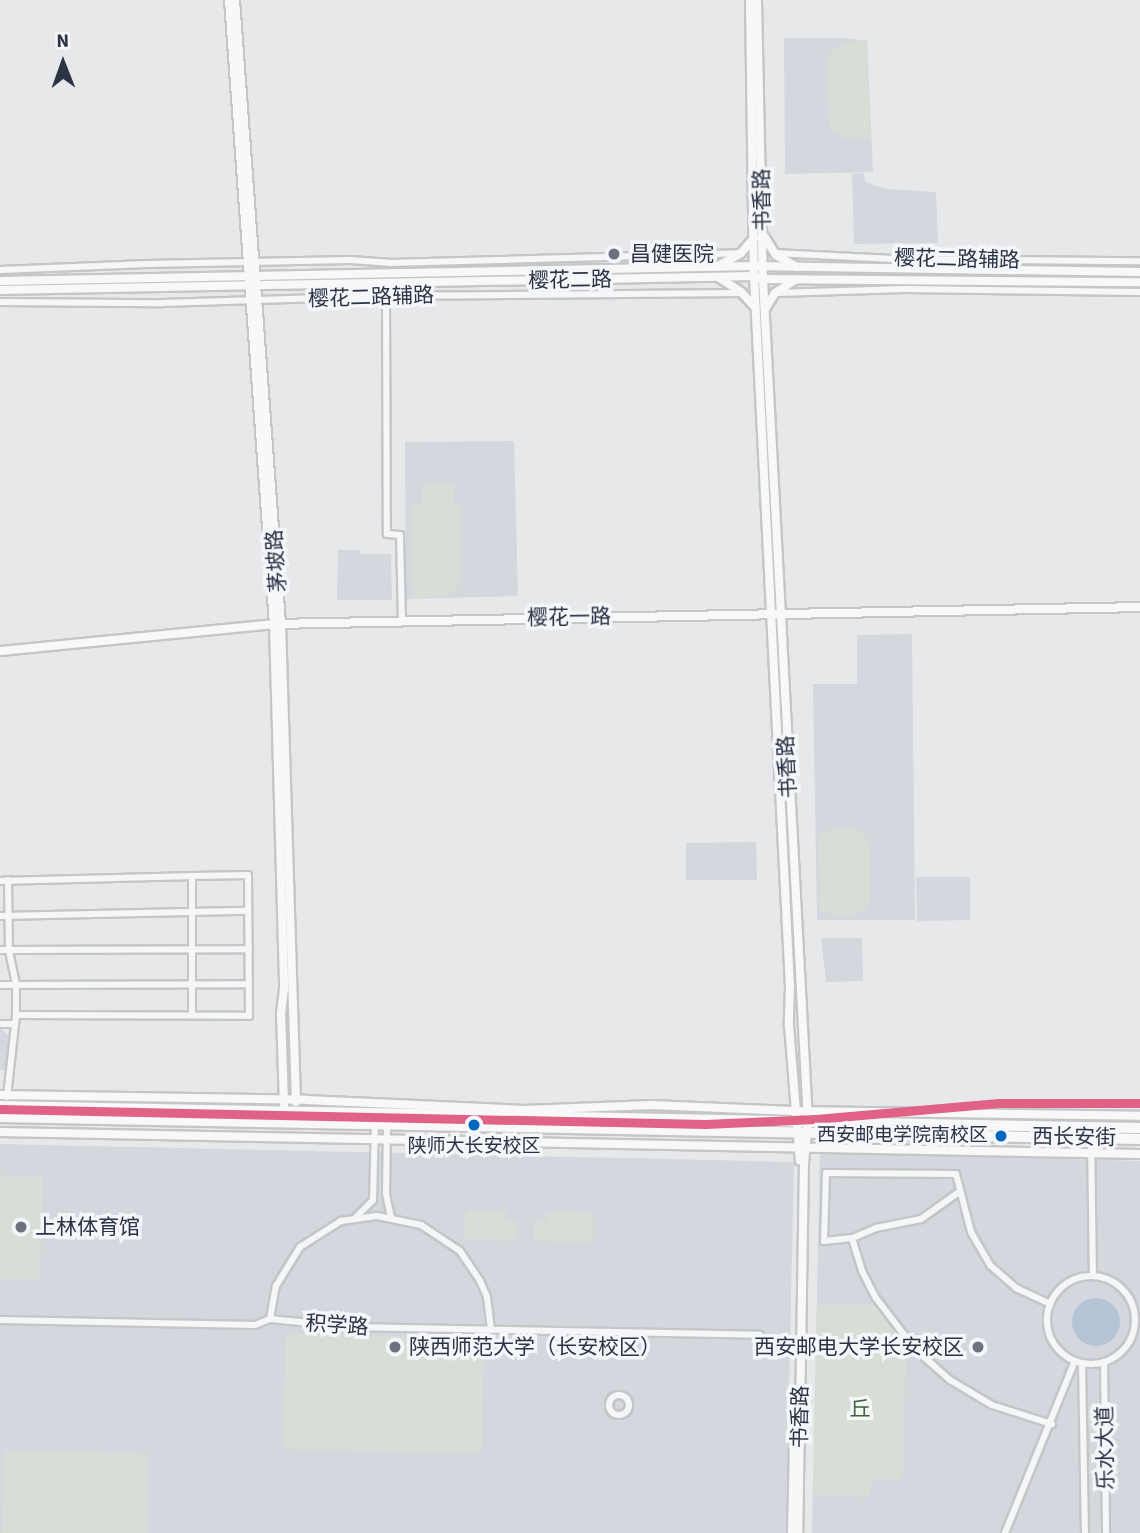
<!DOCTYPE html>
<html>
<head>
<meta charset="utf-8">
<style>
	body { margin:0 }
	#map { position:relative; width:1140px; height:1533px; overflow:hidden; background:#e6e8ea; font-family:"Source Sans 3","Noto Sans SC",sans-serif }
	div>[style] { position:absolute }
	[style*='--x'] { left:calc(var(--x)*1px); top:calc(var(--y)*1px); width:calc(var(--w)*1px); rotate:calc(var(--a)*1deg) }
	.built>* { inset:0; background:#d4d7dd }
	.green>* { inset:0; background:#d6ded6 }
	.water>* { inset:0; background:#b4c4d5 }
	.round { border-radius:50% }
	.roads { filter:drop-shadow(2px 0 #c4c6c8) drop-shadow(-2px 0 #c4c6c8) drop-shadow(0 2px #c4c6c8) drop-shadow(0 -2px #c4c6c8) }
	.street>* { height:6px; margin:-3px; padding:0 3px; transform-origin:3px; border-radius:3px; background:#f5f6f7 }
	.street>.ring { margin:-3px; padding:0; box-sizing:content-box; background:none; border:6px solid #f5f6f7; border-radius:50% }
	.secondary>* { height:8px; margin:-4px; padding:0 4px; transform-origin:4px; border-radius:4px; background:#f8f8f8 }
	.primary>* { height:10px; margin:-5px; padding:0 5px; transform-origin:5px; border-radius:5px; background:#f8f8f8 }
	.metro-1>* { height:9px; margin:-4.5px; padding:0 4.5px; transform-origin:4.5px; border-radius:4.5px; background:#e06287 }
	.dots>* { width:19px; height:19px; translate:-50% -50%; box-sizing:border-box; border:4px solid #f4f6f9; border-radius:50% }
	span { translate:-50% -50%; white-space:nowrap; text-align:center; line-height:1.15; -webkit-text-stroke:7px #f4f6f9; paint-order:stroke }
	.bus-label { font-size:19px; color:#2b3445 }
	.right { translate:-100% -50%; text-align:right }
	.street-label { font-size:21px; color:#2b3445 }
	.poi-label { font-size:21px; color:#2b3445 }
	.left { translate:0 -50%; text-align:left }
	.park-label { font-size:21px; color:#3f6138 }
	.north { position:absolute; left:28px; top:28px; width:70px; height:70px; -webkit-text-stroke:5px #f4f6f9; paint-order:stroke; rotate:359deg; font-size:19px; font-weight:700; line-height:28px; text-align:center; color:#2b3445 }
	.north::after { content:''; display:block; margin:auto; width:24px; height:32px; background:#2b3445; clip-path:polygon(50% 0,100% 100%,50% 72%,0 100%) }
</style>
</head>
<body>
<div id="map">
	<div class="built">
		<i style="clip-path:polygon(784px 38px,843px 38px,867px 41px,873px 172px,785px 174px)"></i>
		<i style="clip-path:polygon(864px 173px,865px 182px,886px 189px,936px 192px,938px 243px,854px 244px,852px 174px)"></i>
		<i style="clip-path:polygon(514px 441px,518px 596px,406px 599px,405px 442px)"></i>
		<i style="clip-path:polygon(338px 550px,360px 550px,361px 554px,391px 554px,392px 600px,337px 600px)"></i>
		<i style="clip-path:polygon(912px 634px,915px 920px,817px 920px,813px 684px,857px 684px,857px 635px)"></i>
		<i style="clip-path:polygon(756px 842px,757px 880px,686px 880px,686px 843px)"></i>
		<i style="clip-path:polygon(916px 877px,970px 877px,970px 920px,917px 921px)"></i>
		<i style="clip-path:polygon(821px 938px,862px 938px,863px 981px,826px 982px)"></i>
		<i style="clip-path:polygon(0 1028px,9px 1036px,7px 1070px,0 1070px)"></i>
		<i style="clip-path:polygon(0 1144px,794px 1162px,786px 1533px,0 1533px)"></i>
		<i style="clip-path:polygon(820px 1152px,1140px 1161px,1140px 1533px,812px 1533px)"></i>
	</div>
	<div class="green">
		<i style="clip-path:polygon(843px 42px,866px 42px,871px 138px,844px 138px,833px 131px,829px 123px,828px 56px)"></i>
		<i style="clip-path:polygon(422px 484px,454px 484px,454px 503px,423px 504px,460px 504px,461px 580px,454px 592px,446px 596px,413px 598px,411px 504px,422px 504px)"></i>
		<i style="clip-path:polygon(846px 826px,863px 832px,870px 848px,870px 902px,864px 911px,847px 917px,820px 911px,818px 834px)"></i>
		<i style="clip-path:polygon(0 1175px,43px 1176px,40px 1279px,0 1279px)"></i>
		<i style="clip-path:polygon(468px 1210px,506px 1211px,506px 1220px,516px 1221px,516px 1241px,465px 1240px,465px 1213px)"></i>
		<i style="clip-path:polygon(547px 1212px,590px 1213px,593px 1216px,593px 1242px,534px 1241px,534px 1221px,546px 1221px)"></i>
		<i style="clip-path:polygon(817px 1304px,874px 1305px,882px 1308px,906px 1340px,903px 1477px,900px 1480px,872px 1480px,869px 1497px,813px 1496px)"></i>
		<i style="clip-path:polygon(286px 1334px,484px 1338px,481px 1453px,283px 1449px)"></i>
		<i style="clip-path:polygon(4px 1450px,147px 1454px,147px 1533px,2px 1533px)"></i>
	</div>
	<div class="water">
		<i class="round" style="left:1072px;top:1298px;width:48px;height:48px"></i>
	</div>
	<div class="roads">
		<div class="street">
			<i style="--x:775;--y:253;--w:119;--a:2.9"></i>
			<i style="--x:894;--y:259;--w:246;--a:0.5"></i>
			<i style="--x:0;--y:270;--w:147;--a:-2.3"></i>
			<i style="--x:147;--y:264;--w:203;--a:-1.1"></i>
			<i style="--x:350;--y:260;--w:39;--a:4"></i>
			<i style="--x:389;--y:263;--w:350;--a:-1.6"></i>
			<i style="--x:777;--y:293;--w:127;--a:-1.8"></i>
			<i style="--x:904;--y:289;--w:236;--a:0.7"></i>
			<i style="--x:386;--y:296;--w:238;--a:89.8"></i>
			<i style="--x:387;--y:534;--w:13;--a:4"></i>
			<i style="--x:400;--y:535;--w:85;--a:88.7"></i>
			<i style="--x:0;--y:302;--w:162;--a:0.4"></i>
			<i style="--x:162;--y:303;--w:224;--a:-1.8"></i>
			<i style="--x:386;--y:296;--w:357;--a:-0.5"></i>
			<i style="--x:0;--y:881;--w:192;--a:-1.5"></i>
			<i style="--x:192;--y:876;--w:139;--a:90"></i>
			<i style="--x:0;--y:916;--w:248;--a:-1.2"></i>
			<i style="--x:0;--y:950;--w:249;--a:-0.2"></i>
			<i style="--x:0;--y:985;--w:249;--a:-0.2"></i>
			<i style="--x:16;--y:1015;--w:233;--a:0.2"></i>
			<i style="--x:249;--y:1016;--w:141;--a:-90.4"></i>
			<i style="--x:248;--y:875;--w:56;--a:179"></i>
			<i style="--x:0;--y:1024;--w:15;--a:0"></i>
			<i style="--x:7;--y:1097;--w:82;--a:-83.7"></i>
			<i style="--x:16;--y:1015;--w:31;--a:-90"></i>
			<i style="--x:16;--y:984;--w:35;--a:-102"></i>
			<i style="--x:9;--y:950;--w:70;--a:-90.8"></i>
			<i style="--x:387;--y:1125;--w:69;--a:90.8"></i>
			<i style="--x:386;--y:1194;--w:24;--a:78"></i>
			<i style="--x:1091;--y:1136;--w:140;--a:89.2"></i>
			<i style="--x:959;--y:1192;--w:47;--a:144.6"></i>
			<i style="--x:921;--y:1219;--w:46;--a:168.7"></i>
			<i style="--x:876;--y:1228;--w:26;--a:157"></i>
			<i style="--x:852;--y:1238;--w:28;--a:174"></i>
			<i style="--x:824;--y:1241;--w:68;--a:-88.3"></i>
			<i style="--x:826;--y:1173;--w:130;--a:0.4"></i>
			<i style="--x:956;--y:1174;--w:60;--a:75.5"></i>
			<i style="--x:971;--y:1232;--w:39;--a:60"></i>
			<i style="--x:991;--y:1266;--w:33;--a:41"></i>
			<i style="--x:1016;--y:1288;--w:38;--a:25"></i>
			<i style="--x:356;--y:1217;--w:24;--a:-45"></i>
			<i style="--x:373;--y:1200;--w:75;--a:-88.5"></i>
			<i style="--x:852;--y:1238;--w:34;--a:73"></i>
			<i style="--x:862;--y:1271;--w:30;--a:63"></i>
			<i style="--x:876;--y:1298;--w:64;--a:52.6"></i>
			<i style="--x:915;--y:1349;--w:47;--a:41.5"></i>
			<i style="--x:950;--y:1380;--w:49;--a:30.8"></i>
			<i style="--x:992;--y:1405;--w:63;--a:17.6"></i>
			<i class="ring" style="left:1047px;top:1276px;width:82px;height:82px"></i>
			<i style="--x:270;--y:1319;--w:34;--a:-80"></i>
			<i style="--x:276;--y:1286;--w:46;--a:-58.4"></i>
			<i style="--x:300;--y:1247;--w:49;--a:-32.4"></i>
			<i style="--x:341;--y:1221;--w:36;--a:-8"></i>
			<i style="--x:377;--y:1216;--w:45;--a:11.6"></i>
			<i style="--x:421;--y:1225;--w:47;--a:33.7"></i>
			<i style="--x:460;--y:1251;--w:36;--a:56"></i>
			<i style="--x:480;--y:1281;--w:17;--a:66"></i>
			<i style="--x:487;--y:1297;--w:33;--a:83"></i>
			<i style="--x:0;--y:1320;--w:255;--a:1.1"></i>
			<i style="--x:255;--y:1325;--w:16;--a:-22"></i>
			<i style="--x:270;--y:1319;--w:82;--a:5.6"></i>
			<i style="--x:352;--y:1327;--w:408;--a:1.1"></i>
			<i style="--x:1104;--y:1362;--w:171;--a:89.3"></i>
			<i style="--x:1082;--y:1363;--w:170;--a:89"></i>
			<i class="ring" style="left:609px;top:1395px;width:14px;height:14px"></i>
			<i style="--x:1005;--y:1533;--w:186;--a:-67.9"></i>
		</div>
		<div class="secondary">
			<i style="--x:229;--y:0;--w:626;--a:85.88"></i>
			<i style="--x:274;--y:624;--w:365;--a:88.4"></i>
			<i style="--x:284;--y:989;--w:24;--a:97"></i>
			<i style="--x:281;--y:1013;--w:92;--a:88.1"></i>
			<i style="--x:235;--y:0;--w:626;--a:85.78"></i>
			<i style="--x:281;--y:624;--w:478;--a:88.2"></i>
			<i style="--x:750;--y:0;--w:276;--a:89.2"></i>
			<i style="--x:754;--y:276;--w:712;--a:87.1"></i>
			<i style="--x:790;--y:987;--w:38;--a:92"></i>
			<i style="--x:789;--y:1025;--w:136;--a:85.4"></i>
			<i style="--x:757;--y:0;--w:279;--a:88.8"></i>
			<i style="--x:763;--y:279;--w:843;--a:86.94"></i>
			<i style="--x:808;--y:1121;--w:42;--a:95.4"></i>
			<i style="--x:804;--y:1163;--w:370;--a:90.9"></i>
			<i style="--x:764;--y:236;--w:22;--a:58"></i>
			<i style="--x:776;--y:255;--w:24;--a:30"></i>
			<i style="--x:718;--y:266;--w:26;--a:-29"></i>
			<i style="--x:741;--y:253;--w:20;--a:-49"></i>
			<i style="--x:718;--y:277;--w:27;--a:33"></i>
			<i style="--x:741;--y:292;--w:21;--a:47"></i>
			<i style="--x:0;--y:281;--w:754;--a:-1.14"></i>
			<i style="--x:754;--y:266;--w:386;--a:0.9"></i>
			<i style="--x:0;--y:290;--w:754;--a:-1.06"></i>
			<i style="--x:754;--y:276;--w:9;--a:18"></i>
			<i style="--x:763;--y:279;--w:377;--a:0.5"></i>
			<i style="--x:765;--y:309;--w:19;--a:-58"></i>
			<i style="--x:775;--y:293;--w:24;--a:-33"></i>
			<i style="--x:0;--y:651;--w:275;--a:-5.6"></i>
			<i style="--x:274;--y:624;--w:866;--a:-1.12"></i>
			<i style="--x:0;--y:1095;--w:306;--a:0.9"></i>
			<i style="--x:306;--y:1100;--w:218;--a:2.6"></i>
			<i style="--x:524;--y:1110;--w:127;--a:-2.3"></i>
			<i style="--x:651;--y:1105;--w:143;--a:2.4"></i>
			<i style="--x:794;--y:1111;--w:346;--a:0.8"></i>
			<i style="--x:0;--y:1132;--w:1140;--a:1.11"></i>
			<i style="--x:792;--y:1533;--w:128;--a:-88.7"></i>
		</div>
		<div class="primary">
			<i style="--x:0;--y:1106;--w:1140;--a:1.11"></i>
			<i style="--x:0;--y:1117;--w:1140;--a:1.11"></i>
		</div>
	</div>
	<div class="metro-1">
		<i style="--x:0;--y:1109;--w:705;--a:1.22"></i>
		<i style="--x:705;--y:1124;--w:111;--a:-2.6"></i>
		<i style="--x:816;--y:1119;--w:183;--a:-5"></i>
		<i style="--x:998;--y:1103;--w:142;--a:0"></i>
	</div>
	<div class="dots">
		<i style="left:614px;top:254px;background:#6c737f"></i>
		<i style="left:474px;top:1125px;background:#0065bd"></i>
		<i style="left:1001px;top:1136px;background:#0065bd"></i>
		<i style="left:21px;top:1227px;background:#6c737f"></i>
		<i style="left:395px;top:1347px;background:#6c737f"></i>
		<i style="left:978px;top:1347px;background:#6c737f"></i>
	</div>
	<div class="bus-label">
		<span class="right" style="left:988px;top:1136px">西安邮电学院南校区</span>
		<span style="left:474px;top:1147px">陕师大长安校区</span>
	</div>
	<div class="street-label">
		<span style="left:762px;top:200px;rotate:-91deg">书香路</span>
		<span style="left:957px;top:259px;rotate:1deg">樱花二路辅路</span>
		<span style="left:570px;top:280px;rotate:-1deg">樱花二路</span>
		<span style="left:371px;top:297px;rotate:-2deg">樱花二路辅路</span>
		<span style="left:276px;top:561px;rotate:-94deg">茅坡路</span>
		<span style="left:569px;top:617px;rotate:-1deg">樱花一路</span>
		<span style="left:787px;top:767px;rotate:-93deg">书香路</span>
		<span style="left:1074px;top:1137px;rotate:1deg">西长安街</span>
		<span style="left:337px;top:1325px;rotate:4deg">积学路</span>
		<span style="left:800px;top:1417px;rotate:-89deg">书香路</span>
		<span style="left:1105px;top:1448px;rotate:-91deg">乐水大道</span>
	</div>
	<div class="poi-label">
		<span class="left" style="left:630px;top:254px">昌健医院</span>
		<span class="left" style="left:35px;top:1227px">上林体育馆</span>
		<span class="left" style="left:409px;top:1347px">陕西师范大学（长安校区）</span>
		<span class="right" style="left:964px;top:1347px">西安邮电大学长安校区</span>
	</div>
	<div class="park-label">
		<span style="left:860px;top:1409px">丘</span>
	</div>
	<div class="north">N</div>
</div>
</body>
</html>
